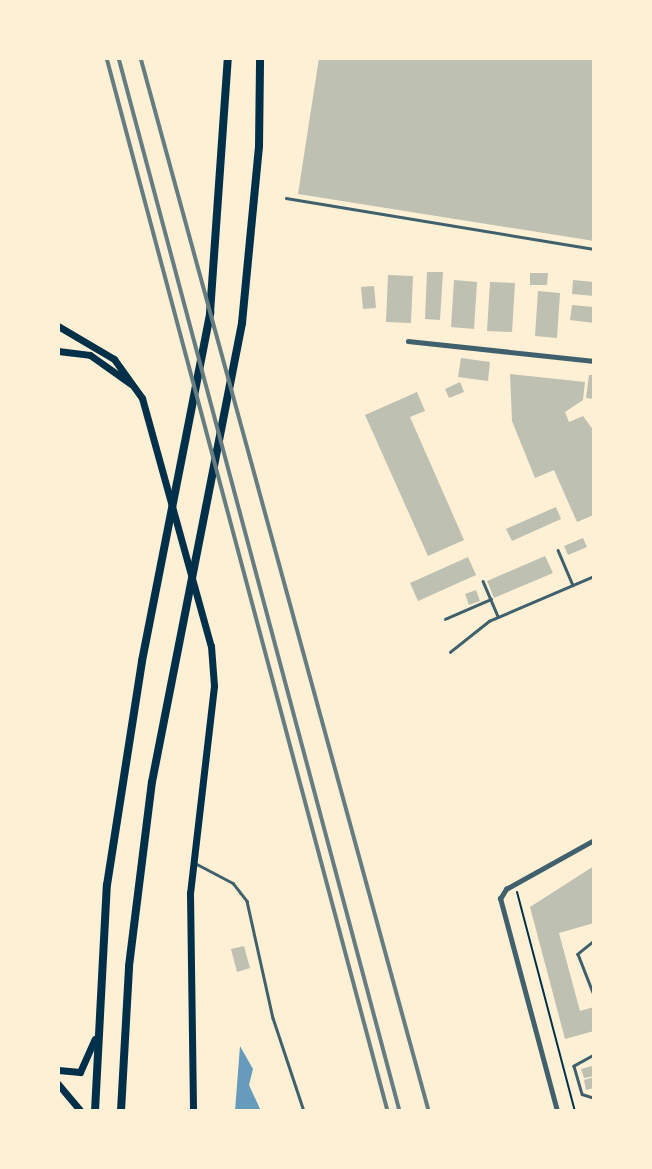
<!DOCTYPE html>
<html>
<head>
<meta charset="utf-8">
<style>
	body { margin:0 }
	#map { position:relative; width:652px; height:1169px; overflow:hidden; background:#fdf0d5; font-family:Arial,sans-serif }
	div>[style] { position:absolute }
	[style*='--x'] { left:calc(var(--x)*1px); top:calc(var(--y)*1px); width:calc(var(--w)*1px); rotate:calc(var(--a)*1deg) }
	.water>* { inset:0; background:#669bbc }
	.building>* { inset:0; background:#bec0b2 }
	.path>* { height:2px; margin:-1px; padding:0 1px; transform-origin:1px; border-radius:1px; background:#003049 }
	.service>* { height:2.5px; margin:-1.25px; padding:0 1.25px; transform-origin:1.25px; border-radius:1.25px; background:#3f606c }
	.minor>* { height:4.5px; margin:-2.25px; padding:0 2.25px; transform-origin:2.25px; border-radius:2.25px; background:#3f606c }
	.secondary>* { height:7px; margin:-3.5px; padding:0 3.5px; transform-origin:3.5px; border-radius:3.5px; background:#003049 }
	.trunk>* { height:8px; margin:-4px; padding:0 4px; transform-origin:4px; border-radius:4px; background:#003049 }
	.rail>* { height:3.5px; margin:-1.75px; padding:0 1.75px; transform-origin:1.75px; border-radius:1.75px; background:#657d81 }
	span { translate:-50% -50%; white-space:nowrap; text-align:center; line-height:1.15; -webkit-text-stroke:7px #fdf0d5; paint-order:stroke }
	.frame { position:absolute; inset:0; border:60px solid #fdf0d5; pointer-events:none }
</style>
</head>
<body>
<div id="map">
	<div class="water">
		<i style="clip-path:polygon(240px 1046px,253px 1069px,249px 1085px,261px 1111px,235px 1111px)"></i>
	</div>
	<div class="building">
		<i style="clip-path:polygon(319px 58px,594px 58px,594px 241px,298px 194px)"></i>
		<i style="clip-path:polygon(427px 272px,443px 272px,440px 320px,425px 319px)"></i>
		<i style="clip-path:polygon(530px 273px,548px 273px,547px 285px,530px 285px)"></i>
		<i style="clip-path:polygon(388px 275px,413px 276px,411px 323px,386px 322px)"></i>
		<i style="clip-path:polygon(454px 280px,477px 282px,474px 329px,451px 327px)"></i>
		<i style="clip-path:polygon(573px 280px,594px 282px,594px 296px,572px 294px)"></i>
		<i style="clip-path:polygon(490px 282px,515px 283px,512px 332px,487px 331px)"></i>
		<i style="clip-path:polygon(374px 286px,376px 308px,363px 309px,361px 287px)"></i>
		<i style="clip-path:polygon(538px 291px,560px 293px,557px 338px,535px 336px)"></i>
		<i style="clip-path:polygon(572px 305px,594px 307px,594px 323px,570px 320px)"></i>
		<i style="clip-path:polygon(461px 358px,490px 362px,488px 381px,458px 377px)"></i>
		<i style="clip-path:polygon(510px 374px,585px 382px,583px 400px,565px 412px,569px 422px,583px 416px,594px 431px,594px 515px,577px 522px,554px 470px,535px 478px,512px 421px)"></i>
		<i style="clip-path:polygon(589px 375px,594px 375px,594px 399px,586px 398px)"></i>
		<i style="clip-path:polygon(460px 382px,464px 392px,449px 398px,445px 389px)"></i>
		<i style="clip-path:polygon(417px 392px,425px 411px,410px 417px,464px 540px,428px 556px,365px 415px)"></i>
		<i style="clip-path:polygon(556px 507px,561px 519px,512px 541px,506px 529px)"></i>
		<i style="clip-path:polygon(583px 538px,587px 547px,568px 555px,564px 546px)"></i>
		<i style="clip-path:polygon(545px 556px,553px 573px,494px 598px,487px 581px)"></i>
		<i style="clip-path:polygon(468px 557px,476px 575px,418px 601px,410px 583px)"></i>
		<i style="clip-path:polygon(476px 590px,480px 601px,469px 605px,465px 594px)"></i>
		<i style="clip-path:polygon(594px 866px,594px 923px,559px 933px,580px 1011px,594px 1007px,594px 1031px,565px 1039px,530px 907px)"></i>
		<i style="clip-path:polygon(244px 946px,250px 968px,237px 972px,231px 949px)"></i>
		<i style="clip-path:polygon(592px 1066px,594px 1076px,584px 1078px,581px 1069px)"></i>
		<i style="clip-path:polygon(594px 1077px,594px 1088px,586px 1090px,584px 1080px)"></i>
	</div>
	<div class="path">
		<i style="--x:517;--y:892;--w:227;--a:75.2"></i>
	</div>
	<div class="service">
		<i style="--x:286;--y:198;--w:312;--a:9.4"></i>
		<i style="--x:558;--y:550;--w:38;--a:67"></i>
		<i style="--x:483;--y:581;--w:39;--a:67"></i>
		<i style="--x:445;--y:619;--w:50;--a:-23.5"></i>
		<i style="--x:450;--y:652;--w:50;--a:-38.5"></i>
		<i style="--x:489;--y:621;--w:114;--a:-23.2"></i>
		<i style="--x:195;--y:863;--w:43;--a:27.8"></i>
		<i style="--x:233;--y:883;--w:23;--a:52"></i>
		<i style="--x:247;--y:901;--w:120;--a:77.5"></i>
		<i style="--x:273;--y:1018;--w:98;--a:71.6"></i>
		<i style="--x:594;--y:941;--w:21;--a:141"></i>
		<i style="--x:578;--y:954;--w:44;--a:68.7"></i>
		<i style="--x:594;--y:1055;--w:23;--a:151"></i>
		<i style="--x:574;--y:1066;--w:29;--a:74"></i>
		<i style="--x:582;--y:1094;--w:13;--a:18"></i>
	</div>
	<div class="minor">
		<i style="--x:408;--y:341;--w:187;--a:6.1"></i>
		<i style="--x:557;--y:1111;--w:220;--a:-105"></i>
		<i style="--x:500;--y:899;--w:12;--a:-59"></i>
		<i style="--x:506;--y:889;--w:101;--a:-29.1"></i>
	</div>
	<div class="secondary">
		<i style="--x:58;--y:326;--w:65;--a:30.5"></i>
		<i style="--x:114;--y:359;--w:48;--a:54.3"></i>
		<i style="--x:142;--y:398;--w:257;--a:74.5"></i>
		<i style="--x:211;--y:646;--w:40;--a:85.7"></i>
		<i style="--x:214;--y:686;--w:208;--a:96.6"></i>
		<i style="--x:190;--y:893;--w:218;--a:89.2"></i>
		<i style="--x:58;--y:351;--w:32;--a:7"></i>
		<i style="--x:90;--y:355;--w:50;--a:35.3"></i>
		<i style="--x:58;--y:1070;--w:22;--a:5"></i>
		<i style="--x:80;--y:1072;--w:36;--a:-66"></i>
		<i style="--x:58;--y:1084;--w:35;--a:50"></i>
	</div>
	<div class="trunk">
		<i style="--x:95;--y:1111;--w:226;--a:-87"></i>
		<i style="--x:107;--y:885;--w:227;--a:-81.1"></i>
		<i style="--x:142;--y:661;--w:355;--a:-78.9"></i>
		<i style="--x:210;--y:313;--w:256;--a:-86"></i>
		<i style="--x:121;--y:1111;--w:145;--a:-86.8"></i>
		<i style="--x:129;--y:966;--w:185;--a:-82.9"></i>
		<i style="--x:152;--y:782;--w:468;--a:-78.9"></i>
		<i style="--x:242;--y:323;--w:178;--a:-84.5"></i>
		<i style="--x:259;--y:146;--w:88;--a:-89.3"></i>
	</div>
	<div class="rail">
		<i style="--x:107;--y:58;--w:1090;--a:75.06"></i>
		<i style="--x:119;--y:58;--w:1090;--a:75.06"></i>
		<i style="--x:141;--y:58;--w:1092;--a:74.7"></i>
	</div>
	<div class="frame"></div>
</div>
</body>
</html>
